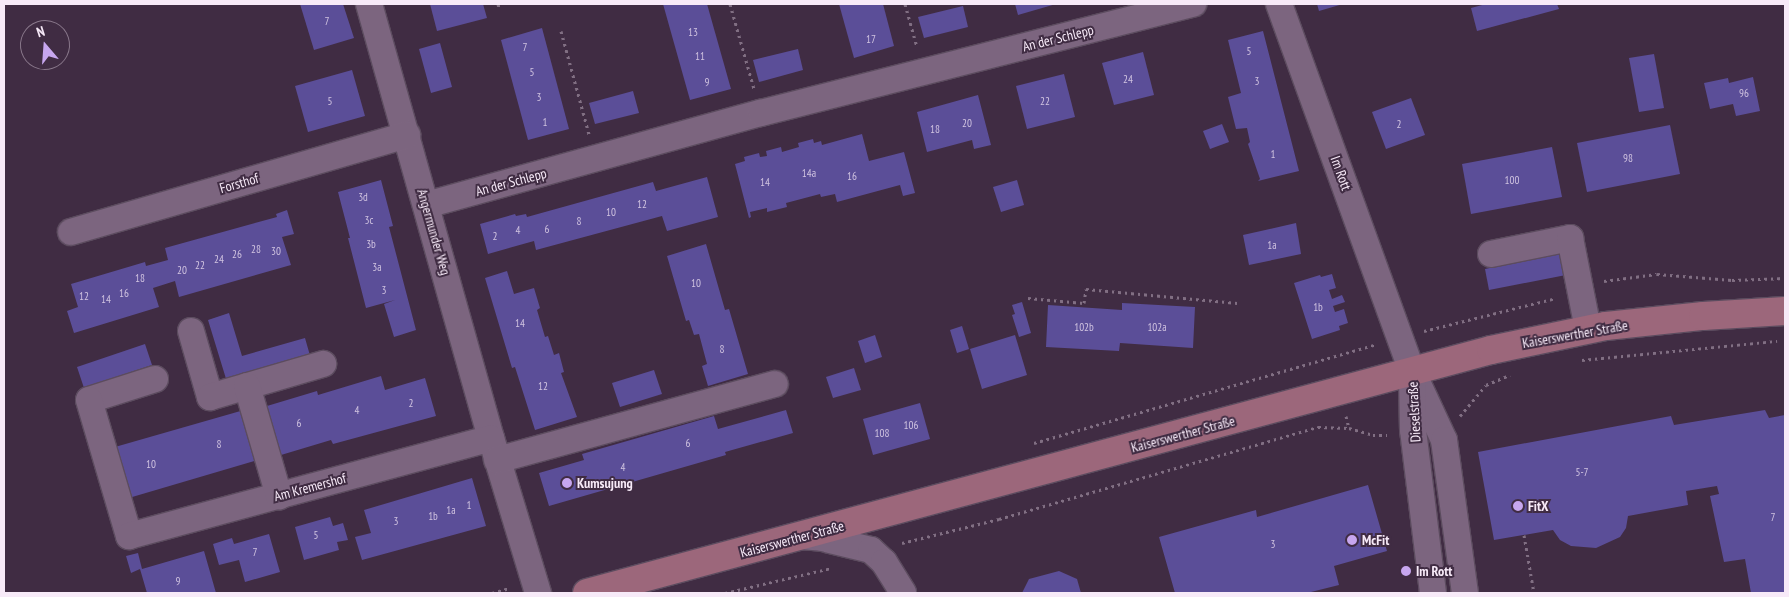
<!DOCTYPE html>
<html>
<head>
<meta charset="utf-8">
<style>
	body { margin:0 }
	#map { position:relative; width:1789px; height:597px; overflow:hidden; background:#402c43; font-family:"PT Sans Narrow",sans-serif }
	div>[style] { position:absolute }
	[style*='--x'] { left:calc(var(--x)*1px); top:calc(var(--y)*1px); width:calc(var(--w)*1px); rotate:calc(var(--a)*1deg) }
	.building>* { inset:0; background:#5b4e98 }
	.path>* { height:3px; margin-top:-1.5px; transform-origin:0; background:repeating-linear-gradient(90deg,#816f83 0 2.5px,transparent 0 6.5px) }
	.roads { filter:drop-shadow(1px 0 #5c4c5f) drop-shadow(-1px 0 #5c4c5f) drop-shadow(0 1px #5c4c5f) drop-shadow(0 -1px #5c4c5f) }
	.minor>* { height:26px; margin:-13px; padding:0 13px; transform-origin:13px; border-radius:13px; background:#7c657f }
	.major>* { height:28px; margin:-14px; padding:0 14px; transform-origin:14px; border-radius:14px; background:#9c677b }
	.dots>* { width:14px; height:14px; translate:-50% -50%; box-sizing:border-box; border:2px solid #402c43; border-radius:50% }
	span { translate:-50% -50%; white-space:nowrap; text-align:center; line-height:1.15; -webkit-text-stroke:4px #402c43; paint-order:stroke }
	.number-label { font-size:11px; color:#d0c3e0 }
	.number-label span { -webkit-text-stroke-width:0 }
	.street-label { font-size:14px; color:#f7eaf8 }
	.poi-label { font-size:14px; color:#f7eaf8; font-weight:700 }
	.left { translate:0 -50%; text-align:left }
	.frame { position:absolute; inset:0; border:5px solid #f7eaf8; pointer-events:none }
	.north { position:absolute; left:20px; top:20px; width:50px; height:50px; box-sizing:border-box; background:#402c43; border:1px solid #89788b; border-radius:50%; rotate:342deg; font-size:14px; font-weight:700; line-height:20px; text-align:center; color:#f7eaf8 }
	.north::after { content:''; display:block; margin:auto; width:18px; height:22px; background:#c7a6ef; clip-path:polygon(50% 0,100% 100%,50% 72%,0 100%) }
</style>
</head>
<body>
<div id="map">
	<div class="building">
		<i style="clip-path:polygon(300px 4px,343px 4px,354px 38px,314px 50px)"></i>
		<i style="clip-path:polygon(430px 4px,483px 4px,487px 18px,437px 31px)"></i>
		<i style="clip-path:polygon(663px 4px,707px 4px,731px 89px,690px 100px)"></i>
		<i style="clip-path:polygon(839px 4px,883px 4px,894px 46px,854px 58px)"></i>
		<i style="clip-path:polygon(1015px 4px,1056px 4px,1018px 15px)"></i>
		<i style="clip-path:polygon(1317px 4px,1343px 4px,1319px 11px)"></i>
		<i style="clip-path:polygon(1486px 4px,1557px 4px,1559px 9px,1477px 31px,1471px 8px)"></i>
		<i style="clip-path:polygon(963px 6px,968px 27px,924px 38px,918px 17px)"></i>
		<i style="clip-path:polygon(542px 28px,569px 129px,528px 140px,501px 40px)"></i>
		<i style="clip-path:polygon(1263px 31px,1299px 171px,1258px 181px,1260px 179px,1248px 144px,1250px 142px,1247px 128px,1236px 129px,1228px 97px,1241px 93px,1228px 40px)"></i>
		<i style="clip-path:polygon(440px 43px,452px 87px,431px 93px,419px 49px)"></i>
		<i style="clip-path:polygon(798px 49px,803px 70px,759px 82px,753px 60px)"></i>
		<i style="clip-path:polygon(1143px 52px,1154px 95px,1114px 105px,1102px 63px)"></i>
		<i style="clip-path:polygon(1654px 54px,1664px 108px,1639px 112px,1629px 58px)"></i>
		<i style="clip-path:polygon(352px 70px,365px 116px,308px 132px,295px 86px)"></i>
		<i style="clip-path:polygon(1064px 74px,1075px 117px,1027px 129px,1016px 86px)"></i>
		<i style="clip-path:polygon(1753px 77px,1760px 111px,1736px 116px,1733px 104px,1710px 109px,1704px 83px,1728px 78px,1729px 83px)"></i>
		<i style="clip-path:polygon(633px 91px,639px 113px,595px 124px,589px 103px)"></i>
		<i style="clip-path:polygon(978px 95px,991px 145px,974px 149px,972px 140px,927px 152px,917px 112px)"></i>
		<i style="clip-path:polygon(1411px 98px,1425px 135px,1386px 149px,1372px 112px)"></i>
		<i style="clip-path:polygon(1222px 124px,1229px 142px,1210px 149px,1203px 131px)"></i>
		<i style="clip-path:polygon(1670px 125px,1680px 174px,1587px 192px,1577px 143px)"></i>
		<i style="clip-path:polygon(862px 134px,869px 161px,904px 152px,915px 193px,903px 196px,900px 185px,837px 202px,835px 194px,821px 197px,820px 194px,786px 203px,787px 207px,767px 212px,767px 208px,750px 212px,751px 217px,749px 218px,735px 164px,745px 161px,744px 157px,759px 153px,760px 157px,767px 156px,766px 151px,781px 147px,782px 152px,799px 147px,798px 143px,813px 139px,814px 143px,821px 141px,822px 145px)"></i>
		<i style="clip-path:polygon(1552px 147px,1562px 197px,1471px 214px,1462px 164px)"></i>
		<i style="clip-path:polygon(707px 177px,718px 217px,667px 231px,662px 216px,536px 250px,534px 241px,488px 254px,480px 224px,515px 214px,516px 216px,526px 214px,527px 217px,653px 182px,656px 191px)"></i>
		<i style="clip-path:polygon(381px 180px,393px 226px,389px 227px,416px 330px,394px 337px,384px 304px,395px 300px,366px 308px,348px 238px,350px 238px,338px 192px)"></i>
		<i style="clip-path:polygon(1017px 180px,1024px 205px,1001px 212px,993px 187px)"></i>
		<i style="clip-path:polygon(287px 210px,294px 234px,282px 237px,291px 265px,179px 297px,175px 281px,153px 288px,159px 307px,74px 333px,67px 311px,78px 307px,71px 284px,145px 262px,146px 266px,168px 260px,165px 248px,277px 217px,276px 214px)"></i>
		<i style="clip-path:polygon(1296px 223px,1301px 254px,1249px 265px,1243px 235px)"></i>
		<i style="clip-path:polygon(706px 244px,725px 310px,729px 309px,748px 374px,708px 386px,702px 366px,707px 364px,699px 334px,694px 335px,689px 320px,686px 321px,667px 256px)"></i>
		<i style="clip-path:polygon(1561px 253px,1566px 275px,1489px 290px,1485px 269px)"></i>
		<i style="clip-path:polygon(507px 271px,514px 294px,534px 288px,540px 308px,537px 310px,545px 337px,548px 336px,554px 355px,559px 353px,564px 372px,561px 373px,577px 417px,535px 430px,515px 367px,512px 368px,485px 278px)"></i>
		<i style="clip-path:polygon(1332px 274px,1336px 288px,1329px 290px,1332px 299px,1342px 295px,1345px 302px,1333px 306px,1335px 312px,1344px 309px,1348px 323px,1339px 326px,1340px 330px,1312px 339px,1294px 283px,1320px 275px,1321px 277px)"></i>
		<i style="clip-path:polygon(1022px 302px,1031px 333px,1019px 337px,1012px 315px,1015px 314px,1012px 305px)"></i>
		<i style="clip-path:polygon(1122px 303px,1195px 307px,1193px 348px,1120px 343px,1119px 351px,1046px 347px,1048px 305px,1122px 310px)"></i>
		<i style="clip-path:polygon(229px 313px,242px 356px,305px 338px,311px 359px,227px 382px,208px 320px)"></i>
		<i style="clip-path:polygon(962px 326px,969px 349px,957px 353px,950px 330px)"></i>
		<i style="clip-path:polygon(875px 335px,882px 357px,865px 363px,858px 341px)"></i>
		<i style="clip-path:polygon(1015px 335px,1027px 375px,982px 389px,970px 349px)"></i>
		<i style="clip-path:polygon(145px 344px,152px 365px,84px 388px,77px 367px)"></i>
		<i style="clip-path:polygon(854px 368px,861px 390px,833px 398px,826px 377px)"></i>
		<i style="clip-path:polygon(654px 370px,662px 394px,620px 407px,612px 383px)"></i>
		<i style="clip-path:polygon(381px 376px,385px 390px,425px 378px,436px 416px,333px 444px,331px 440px,281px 455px,267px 406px,317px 391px,318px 395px)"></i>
		<i style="clip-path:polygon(920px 403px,930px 439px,873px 455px,863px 419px)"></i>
		<i style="clip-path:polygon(244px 410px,258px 460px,122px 500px,108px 449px)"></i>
		<i style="clip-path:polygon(786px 410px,793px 433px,725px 452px,726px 455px,549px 506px,539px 473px,584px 460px,582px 454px,714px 416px,718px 429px)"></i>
		<i style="clip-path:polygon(1765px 410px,1769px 418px,1785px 415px,1785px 593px,1751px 593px,1745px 559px,1724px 562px,1710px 496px,1719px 494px,1717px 486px,1686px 491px,1688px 505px,1628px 516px,1626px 528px,1620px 537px,1596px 548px,1571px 546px,1560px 540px,1553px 530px,1494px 540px,1478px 452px,1671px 416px,1674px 425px)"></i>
		<i style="clip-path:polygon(472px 478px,486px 526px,362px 560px,355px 537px,371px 533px,364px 510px)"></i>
		<i style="clip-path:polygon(1368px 485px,1387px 551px,1334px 566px,1339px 585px,1307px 593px,1175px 593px,1159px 537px,1256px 510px,1257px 517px)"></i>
		<i style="clip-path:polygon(330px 517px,333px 526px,343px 523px,348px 540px,337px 542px,339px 550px,304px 560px,295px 527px)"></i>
		<i style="clip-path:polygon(269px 534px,280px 572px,245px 582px,239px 560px,219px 565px,213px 544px,232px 538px,234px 544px)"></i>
		<i style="clip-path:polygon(204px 551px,216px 593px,147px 593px,140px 569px,131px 573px,126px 556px,138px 553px,142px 569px)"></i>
		<i style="clip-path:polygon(1059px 571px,1077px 579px,1081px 593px,1022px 593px,1029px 579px)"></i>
	</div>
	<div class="path">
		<i style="--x:498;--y:4;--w:6;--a:72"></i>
		<i style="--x:730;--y:4;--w:88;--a:74.2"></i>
		<i style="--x:905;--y:4;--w:45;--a:74.4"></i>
		<i style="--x:561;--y:31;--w:107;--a:74.8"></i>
		<i style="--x:1604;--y:281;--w:53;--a:-7.5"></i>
		<i style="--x:1657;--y:274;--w:75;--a:4.6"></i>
		<i style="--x:1732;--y:280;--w:53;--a:-2.2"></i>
		<i style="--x:1028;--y:298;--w:56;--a:5.1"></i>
		<i style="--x:1084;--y:303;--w:14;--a:-82"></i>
		<i style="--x:1086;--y:289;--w:152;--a:5.3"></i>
		<i style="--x:1424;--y:331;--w:136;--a:-14"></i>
		<i style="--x:1582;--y:360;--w:196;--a:-5.6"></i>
		<i style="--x:1346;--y:416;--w:12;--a:76"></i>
		<i style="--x:1349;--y:428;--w:25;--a:16"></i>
		<i style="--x:1373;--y:435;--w:14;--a:0"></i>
		<i style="--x:1460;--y:416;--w:40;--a:-50"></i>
		<i style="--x:1486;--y:385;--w:26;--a:-23"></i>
		<i style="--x:1034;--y:443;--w:354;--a:-16.1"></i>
		<i style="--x:1524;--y:535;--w:59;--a:80.2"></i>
		<i style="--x:902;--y:543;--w:100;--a:-13.9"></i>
		<i style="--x:999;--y:519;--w:332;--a:-16.1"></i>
		<i style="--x:1318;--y:427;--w:31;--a:2"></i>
		<i style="--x:492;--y:593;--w:19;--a:-16"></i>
		<i style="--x:725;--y:593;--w:110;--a:-13.2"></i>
	</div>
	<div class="roads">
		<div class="minor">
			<i style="--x:369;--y:4;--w:451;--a:74.3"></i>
			<i style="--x:491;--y:438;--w:162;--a:73.1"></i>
			<i style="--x:1279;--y:4;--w:390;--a:70.1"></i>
			<i style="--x:1412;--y:371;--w:76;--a:65.1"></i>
			<i style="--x:1444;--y:440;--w:154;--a:82.2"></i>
			<i style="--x:426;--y:205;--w:347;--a:-15.4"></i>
			<i style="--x:761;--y:113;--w:446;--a:-14.2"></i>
			<i style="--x:71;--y:232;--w:350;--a:-16.1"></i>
			<i style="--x:1491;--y:254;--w:81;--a:-11.4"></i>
			<i style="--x:1570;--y:238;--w:93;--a:78.8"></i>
			<i style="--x:191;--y:331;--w:69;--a:73.9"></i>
			<i style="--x:210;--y:397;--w:118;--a:-16.3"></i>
			<i style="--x:155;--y:379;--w:69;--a:162.3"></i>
			<i style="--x:89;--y:400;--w:142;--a:73.6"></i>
			<i style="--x:129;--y:536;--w:375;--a:-15.1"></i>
			<i style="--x:1412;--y:379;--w:51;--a:88.9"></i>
			<i style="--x:1413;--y:430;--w:164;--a:83"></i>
			<i style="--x:247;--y:386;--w:115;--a:73.8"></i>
			<i style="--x:497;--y:460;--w:288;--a:-15.3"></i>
			<i style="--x:800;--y:536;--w:22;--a:5"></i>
			<i style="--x:822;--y:538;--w:50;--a:13.8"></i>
			<i style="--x:871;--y:550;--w:18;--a:43"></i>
			<i style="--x:884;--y:562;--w:36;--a:58"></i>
		</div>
		<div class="major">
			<i style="--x:587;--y:593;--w:936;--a:-15.05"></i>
			<i style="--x:1491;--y:350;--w:117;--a:-11.8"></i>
			<i style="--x:1606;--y:326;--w:98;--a:-5.9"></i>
			<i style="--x:1703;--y:316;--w:82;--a:-3.5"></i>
		</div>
	</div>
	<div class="dots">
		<i style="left:567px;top:483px;background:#c7a6ef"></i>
		<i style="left:1518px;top:506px;background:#c7a6ef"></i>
		<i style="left:1352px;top:540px;background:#c7a6ef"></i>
		<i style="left:1406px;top:571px;background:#c7a6ef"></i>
	</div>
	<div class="number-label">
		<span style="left:327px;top:21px">7</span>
		<span style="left:693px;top:32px">13</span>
		<span style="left:871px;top:39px">17</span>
		<span style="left:525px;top:47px">7</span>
		<span style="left:1249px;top:51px">5</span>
		<span style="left:700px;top:56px">11</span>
		<span style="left:532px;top:72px">5</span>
		<span style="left:1128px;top:79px">24</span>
		<span style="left:1257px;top:81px">3</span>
		<span style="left:707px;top:82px">9</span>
		<span style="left:1744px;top:93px">96</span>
		<span style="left:539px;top:97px">3</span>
		<span style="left:330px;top:101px">5</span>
		<span style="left:1045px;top:101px">22</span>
		<span style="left:545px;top:122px">1</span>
		<span style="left:967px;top:123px">20</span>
		<span style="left:1399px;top:124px">2</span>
		<span style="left:935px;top:129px">18</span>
		<span style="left:1273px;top:154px">1</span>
		<span style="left:1628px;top:158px">98</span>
		<span style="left:809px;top:173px">14a</span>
		<span style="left:852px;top:176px">16</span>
		<span style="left:1512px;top:180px">100</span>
		<span style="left:765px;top:182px">14</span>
		<span style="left:363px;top:197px">3d</span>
		<span style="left:642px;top:204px">12</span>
		<span style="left:611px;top:212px">10</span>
		<span style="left:369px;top:220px">3c</span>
		<span style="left:579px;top:221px">8</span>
		<span style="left:547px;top:229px">6</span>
		<span style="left:518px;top:230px">4</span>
		<span style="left:495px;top:236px">2</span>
		<span style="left:371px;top:244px">3b</span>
		<span style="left:1272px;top:245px">1a</span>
		<span style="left:256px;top:249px">28</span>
		<span style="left:276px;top:251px">30</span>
		<span style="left:237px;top:254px">26</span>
		<span style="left:219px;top:259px">24</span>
		<span style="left:200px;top:265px">22</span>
		<span style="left:377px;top:267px">3a</span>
		<span style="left:182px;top:270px">20</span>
		<span style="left:140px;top:278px">18</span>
		<span style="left:696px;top:283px">10</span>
		<span style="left:384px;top:290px">3</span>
		<span style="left:124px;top:293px">16</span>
		<span style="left:84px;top:296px">12</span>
		<span style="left:106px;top:299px">14</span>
		<span style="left:1318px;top:307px">1b</span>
		<span style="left:520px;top:323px">14</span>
		<span style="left:1084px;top:327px">102b</span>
		<span style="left:1157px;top:327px">102a</span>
		<span style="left:722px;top:349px">8</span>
		<span style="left:543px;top:386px">12</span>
		<span style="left:411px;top:403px">2</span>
		<span style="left:357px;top:410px">4</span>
		<span style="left:299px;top:423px">6</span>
		<span style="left:911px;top:425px">106</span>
		<span style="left:882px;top:433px">108</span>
		<span style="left:688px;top:443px">6</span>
		<span style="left:219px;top:444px">8</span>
		<span style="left:151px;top:464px">10</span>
		<span style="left:623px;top:467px">4</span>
		<span style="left:1582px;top:472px">5-7</span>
		<span style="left:469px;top:505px">1</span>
		<span style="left:451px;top:510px">1a</span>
		<span style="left:433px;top:516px">1b</span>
		<span style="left:1773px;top:517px">7</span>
		<span style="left:396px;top:521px">3</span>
		<span style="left:316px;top:535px">5</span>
		<span style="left:1273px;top:544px">3</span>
		<span style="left:255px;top:552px">7</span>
		<span style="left:178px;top:581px">9</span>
	</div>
	<div class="street-label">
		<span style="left:1058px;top:38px;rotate:-14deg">An der Schlepp</span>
		<span style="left:1341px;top:173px;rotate:70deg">Im Rott</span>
		<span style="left:511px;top:182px;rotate:-15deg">An der Schlepp</span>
		<span style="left:239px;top:183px;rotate:-16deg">Forsthof</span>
		<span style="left:434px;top:232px;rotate:74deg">Angermunder Weg</span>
		<span style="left:1575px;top:334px;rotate:-10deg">Kaiserswerther Straße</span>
		<span style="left:1414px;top:412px;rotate:-93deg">Dieselstraße</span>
		<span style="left:1183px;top:434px;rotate:-15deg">Kaiserswerther Straße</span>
		<span style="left:310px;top:487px;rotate:-15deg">Am Kremershof</span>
		<span style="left:792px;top:539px;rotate:-15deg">Kaiserswerther Straße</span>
	</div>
	<div class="poi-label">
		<span class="left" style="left:577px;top:483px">Kumsujung</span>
		<span class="left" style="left:1528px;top:506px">FitX</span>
		<span class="left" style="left:1362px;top:540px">McFit</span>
		<span class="left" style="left:1416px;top:571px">Im Rott</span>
	</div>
	<div class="frame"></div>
	<div class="north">N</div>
</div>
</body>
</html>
